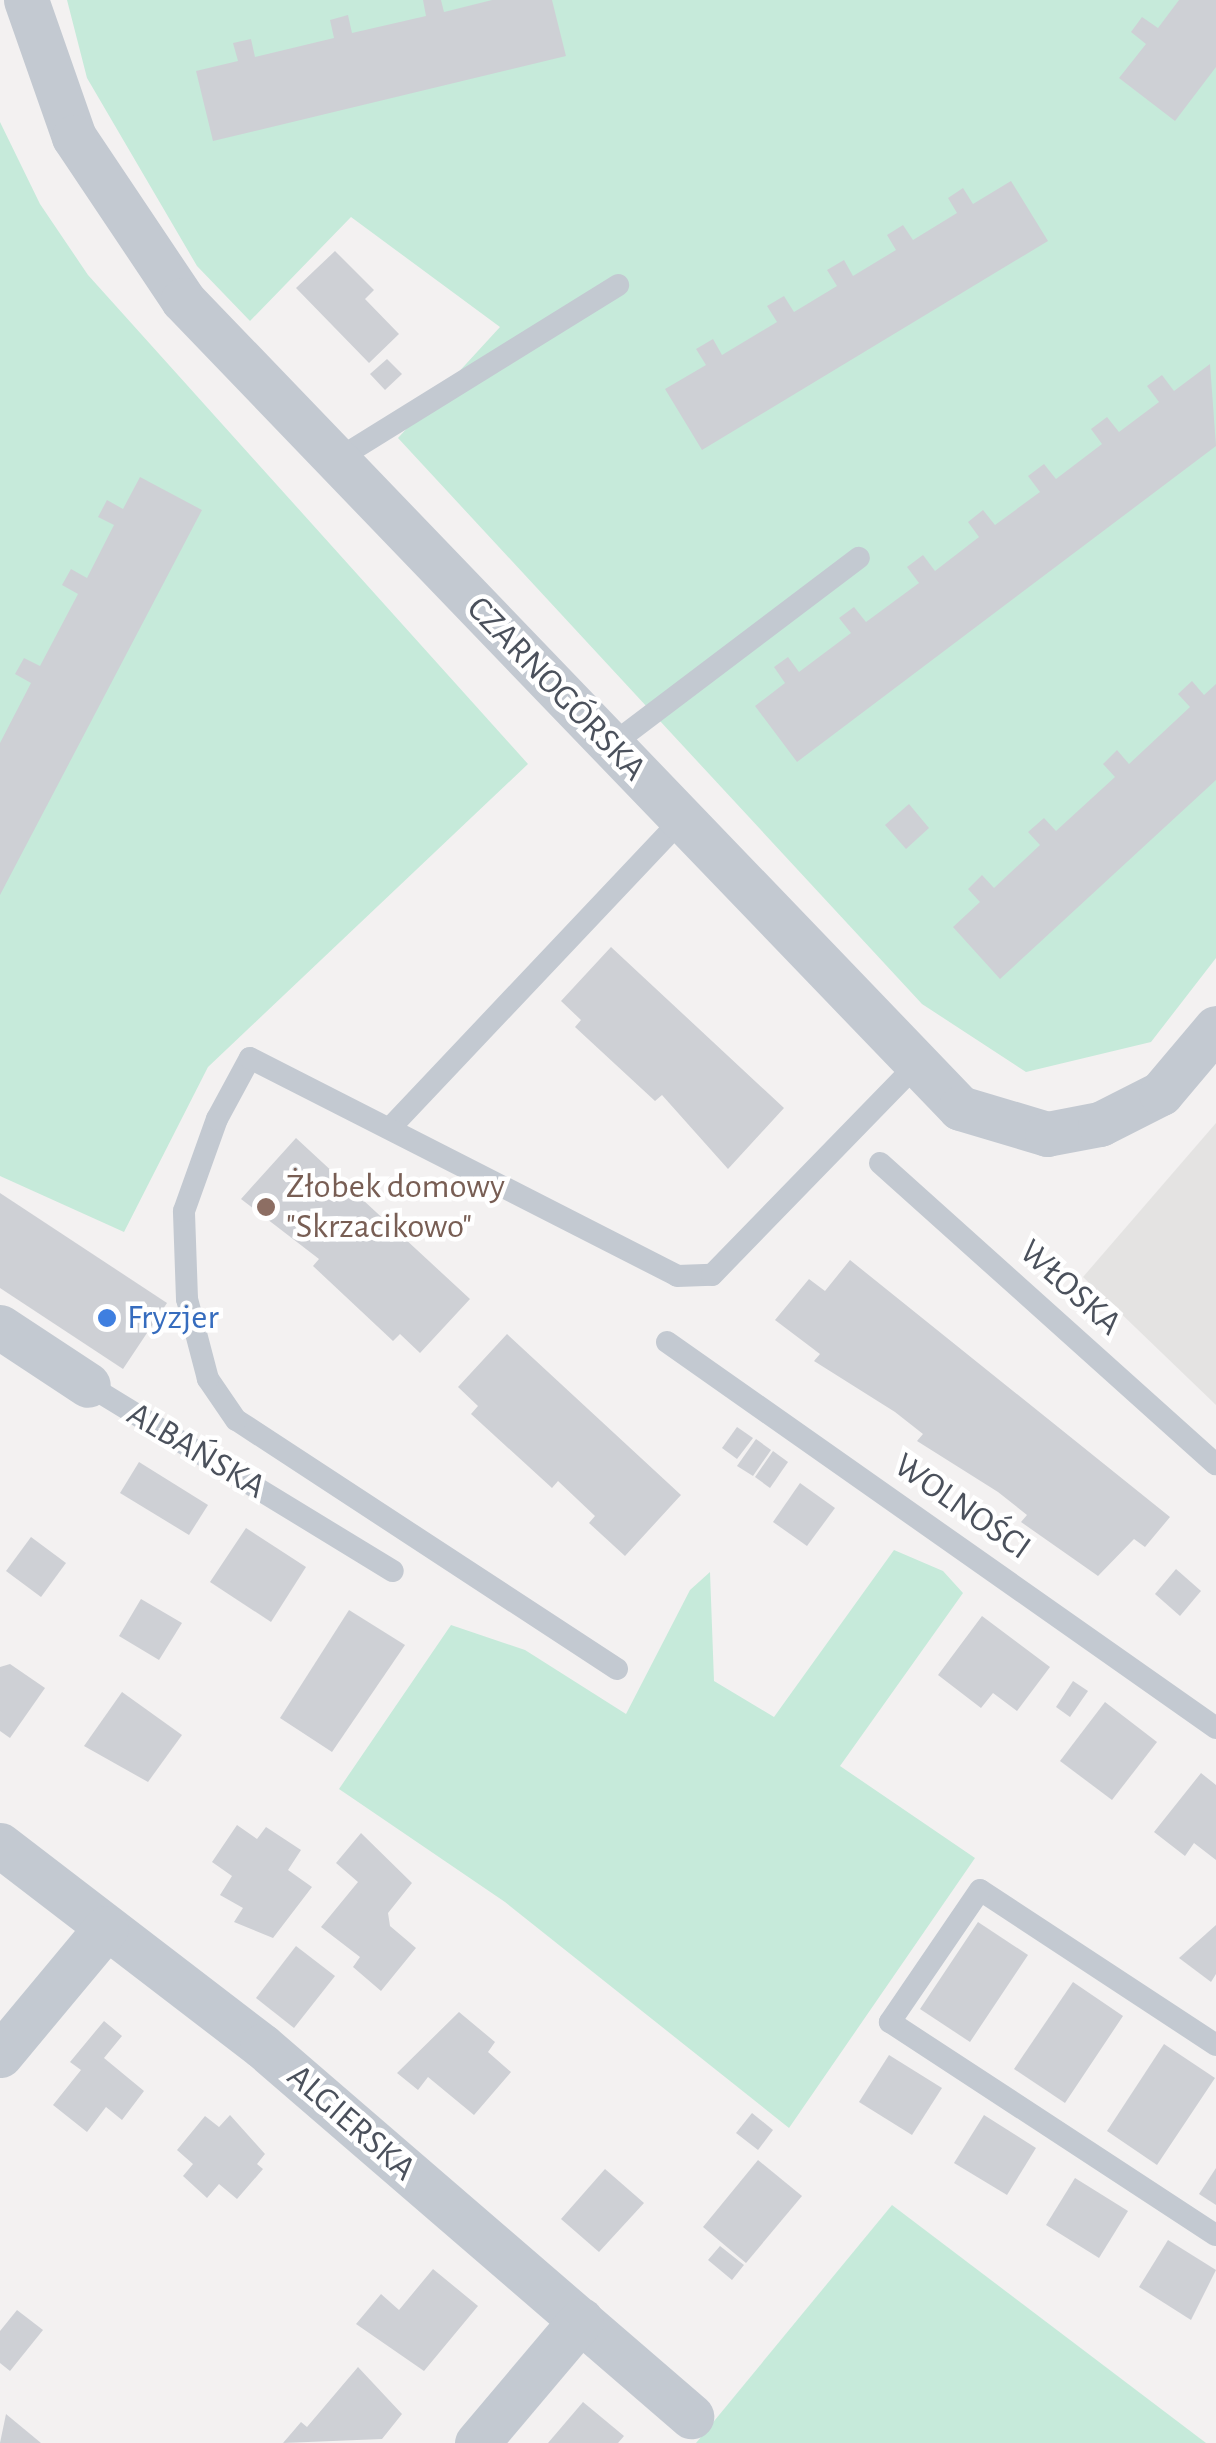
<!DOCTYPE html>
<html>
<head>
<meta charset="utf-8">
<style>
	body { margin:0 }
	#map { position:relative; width:1216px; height:2443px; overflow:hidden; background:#f3f1f1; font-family:"Alegreya Sans",sans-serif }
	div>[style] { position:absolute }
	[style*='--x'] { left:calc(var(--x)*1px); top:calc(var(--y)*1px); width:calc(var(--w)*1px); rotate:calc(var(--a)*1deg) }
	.education>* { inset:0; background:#e4e3e2 }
	.green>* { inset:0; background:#c6eada }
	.building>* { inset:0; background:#ced0d5 }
	.lane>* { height:22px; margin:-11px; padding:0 11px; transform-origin:11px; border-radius:11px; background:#c3c9d1 }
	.street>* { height:45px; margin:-22.5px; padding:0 22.5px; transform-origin:22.5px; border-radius:22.5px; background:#c3c9d1 }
	.dots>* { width:28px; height:28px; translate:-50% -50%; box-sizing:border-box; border:5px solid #fff; border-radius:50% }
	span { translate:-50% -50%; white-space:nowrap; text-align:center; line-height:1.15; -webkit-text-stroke:9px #fff; paint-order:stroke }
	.street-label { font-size:35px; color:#4b515c }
	.education-label { font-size:35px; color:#785e54 }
	.left { translate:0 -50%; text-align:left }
	.shop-label { font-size:35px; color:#366cbe }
</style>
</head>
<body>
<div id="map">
	<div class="education">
		<i style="clip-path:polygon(1216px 1123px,1216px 1405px,1083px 1277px)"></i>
	</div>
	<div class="green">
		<i style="clip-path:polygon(67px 0,1216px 0,1216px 958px,1151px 1042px,1026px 1072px,922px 1004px,398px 438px,500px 327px,351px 217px,250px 321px,197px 266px,87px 78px)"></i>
		<i style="clip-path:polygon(0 122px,40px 204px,88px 275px,528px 764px,208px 1067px,124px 1232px,0 1176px)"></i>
		<i style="clip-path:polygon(894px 1550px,943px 1571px,963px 1593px,840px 1766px,975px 1858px,789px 2128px,505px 1902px,339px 1789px,451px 1625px,525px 1650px,626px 1714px,690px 1590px,710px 1572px,714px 1681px,774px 1717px)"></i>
		<i style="clip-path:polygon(892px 2205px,1206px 2443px,696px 2443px)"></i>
	</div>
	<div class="building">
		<i style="clip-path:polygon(423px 0,441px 0,444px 12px,492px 0,552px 0,566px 56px,213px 141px,196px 71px,238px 61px,233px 43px,251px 39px,255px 57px,334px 38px,330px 20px,348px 15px,352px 33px,426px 16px)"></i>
		<i style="clip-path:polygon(1179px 0,1216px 0,1216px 67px,1175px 121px,1119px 78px,1146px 44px,1131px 32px,1142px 17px,1158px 28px)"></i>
		<i style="clip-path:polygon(1011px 181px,1048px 241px,702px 450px,665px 389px,706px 365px,696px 349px,713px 339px,722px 355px,777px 322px,767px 306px,784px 296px,794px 312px,837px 286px,827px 270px,844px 260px,853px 276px,896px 250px,887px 235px,903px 225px,913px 240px,957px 213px,948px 198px,963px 188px,973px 204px)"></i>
		<i style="clip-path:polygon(335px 251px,374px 290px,365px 299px,399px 334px,369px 363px,296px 288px)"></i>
		<i style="clip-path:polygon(387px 359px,402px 374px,385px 390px,370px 374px)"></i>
		<i style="clip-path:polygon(1210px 364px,1216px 446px,797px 762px,755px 706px,785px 683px,774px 667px,788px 657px,799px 672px,851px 633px,839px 618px,854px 607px,866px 622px,919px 583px,907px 567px,923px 555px,935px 571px,979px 537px,968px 522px,983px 510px,995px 525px,1040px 492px,1028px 476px,1044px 464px,1056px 479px,1102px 444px,1091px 429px,1107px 417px,1119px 432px,1159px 402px,1147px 386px,1162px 375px,1174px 391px)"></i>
		<i style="clip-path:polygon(140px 477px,202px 510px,0 895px,0 743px,31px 683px,15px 674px,24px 658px,40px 666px,78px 594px,62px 585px,71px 569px,87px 578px,114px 525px,98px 517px,107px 500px,123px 509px)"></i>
		<i style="clip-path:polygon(1192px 681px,1204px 695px,1216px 684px,1216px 780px,1000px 979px,953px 927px,980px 902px,968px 889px,982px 875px,994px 888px,1040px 845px,1028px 832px,1044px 818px,1056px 831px,1115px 777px,1103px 764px,1117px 750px,1129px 764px,1190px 707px,1178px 694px)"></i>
		<i style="clip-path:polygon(909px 804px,929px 828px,906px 849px,885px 825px)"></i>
		<i style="clip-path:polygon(611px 947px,784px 1108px,728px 1169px,662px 1095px,655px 1101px,575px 1027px,581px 1020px,561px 1001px)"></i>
		<i style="clip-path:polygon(296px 1138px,470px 1299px,420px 1353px,400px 1334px,393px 1341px,313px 1266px,319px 1259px,241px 1199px)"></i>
		<i style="clip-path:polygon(0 1193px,167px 1303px,123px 1369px,0 1288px)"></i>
		<i style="clip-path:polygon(850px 1260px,1170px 1517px,1145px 1547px,1134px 1539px,1098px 1576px,1021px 1522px,1027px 1515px,998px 1492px,917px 1441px,923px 1434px,895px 1412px,814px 1361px,820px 1354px,775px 1320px,809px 1279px,825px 1291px)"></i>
		<i style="clip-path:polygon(507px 1334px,681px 1495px,625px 1556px,589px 1523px,595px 1516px,558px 1481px,552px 1488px,471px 1414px,478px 1406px,458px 1387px)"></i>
		<i style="clip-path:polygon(737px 1427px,753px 1438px,737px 1459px,722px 1448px)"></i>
		<i style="clip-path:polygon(756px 1439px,771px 1450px,753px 1476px,737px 1466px)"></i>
		<i style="clip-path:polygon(773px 1451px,788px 1462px,770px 1488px,755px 1477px)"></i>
		<i style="clip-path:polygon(139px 1462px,208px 1505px,189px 1535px,120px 1493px)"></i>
		<i style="clip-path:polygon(800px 1483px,835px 1508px,807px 1546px,773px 1522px)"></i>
		<i style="clip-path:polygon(246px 1528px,306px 1567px,271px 1622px,210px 1582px)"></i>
		<i style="clip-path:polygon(31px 1537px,66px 1563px,41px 1597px,6px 1571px)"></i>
		<i style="clip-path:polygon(1176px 1569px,1201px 1591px,1180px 1616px,1155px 1594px)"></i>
		<i style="clip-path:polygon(141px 1599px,182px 1623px,159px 1660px,119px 1636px)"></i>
		<i style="clip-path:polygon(349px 1610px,405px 1645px,332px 1752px,280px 1718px)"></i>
		<i style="clip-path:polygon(982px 1616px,1050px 1667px,1017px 1711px,993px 1693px,981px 1708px,938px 1675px)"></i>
		<i style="clip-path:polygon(10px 1664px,45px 1688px,10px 1738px,0 1731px,0 1667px)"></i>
		<i style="clip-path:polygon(1073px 1681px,1088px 1691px,1070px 1717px,1056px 1707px)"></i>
		<i style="clip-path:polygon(122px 1692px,182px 1735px,148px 1782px,84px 1746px)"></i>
		<i style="clip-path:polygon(1105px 1702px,1157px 1742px,1112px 1800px,1060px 1761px)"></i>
		<i style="clip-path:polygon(1201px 1773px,1216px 1785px,1216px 1860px,1194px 1843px,1185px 1856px,1154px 1832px)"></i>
		<i style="clip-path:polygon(237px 1825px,257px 1839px,266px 1827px,301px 1850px,288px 1870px,312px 1887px,273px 1938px,234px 1922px,243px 1908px,220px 1895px,232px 1876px,212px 1862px)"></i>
		<i style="clip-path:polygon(361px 1833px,412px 1883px,388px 1913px,390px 1926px,416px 1948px,381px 1991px,353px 1967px,360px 1957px,321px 1927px,358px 1882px,336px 1863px)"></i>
		<i style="clip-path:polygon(978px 1922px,1028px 1955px,970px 2042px,920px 2009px)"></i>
		<i style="clip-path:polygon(1216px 1925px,1216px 1974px,1211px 1982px,1179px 1958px)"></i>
		<i style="clip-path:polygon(296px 1946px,335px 1976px,294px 2028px,256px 1998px)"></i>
		<i style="clip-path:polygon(1073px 1982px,1123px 2016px,1065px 2103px,1014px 2069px)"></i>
		<i style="clip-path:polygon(459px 2012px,495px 2042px,488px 2052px,511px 2072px,474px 2115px,428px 2077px,418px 2090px,397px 2073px)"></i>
		<i style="clip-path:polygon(104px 2021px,122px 2036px,104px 2058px,144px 2091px,122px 2120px,106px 2107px,87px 2132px,53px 2105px,81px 2070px,70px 2062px)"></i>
		<i style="clip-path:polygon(1164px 2044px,1215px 2078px,1157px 2165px,1107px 2131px)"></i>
		<i style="clip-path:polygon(889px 2055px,942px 2088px,912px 2135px,859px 2102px)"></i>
		<i style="clip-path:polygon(752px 2113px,773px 2130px,758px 2150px,736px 2133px)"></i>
		<i style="clip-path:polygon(230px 2115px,265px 2154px,257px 2164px,263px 2169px,237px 2199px,219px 2184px,207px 2198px,183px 2176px,193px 2164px,177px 2150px,205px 2116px,219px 2127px)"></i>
		<i style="clip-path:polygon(984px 2115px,1036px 2148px,1007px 2195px,954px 2163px)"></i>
		<i style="clip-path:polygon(758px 2160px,802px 2196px,746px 2263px,703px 2227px)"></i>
		<i style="clip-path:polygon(1216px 2168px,1216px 2205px,1199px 2194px)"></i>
		<i style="clip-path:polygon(605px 2169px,644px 2203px,599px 2252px,561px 2219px)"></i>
		<i style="clip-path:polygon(1075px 2178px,1128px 2211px,1099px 2258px,1046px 2225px)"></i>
		<i style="clip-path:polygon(1168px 2240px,1216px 2270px,1191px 2320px,1139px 2287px)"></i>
		<i style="clip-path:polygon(720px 2246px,744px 2265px,732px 2280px,708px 2260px)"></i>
		<i style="clip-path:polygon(433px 2269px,478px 2306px,424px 2371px,356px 2324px,381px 2294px,399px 2310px)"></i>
		<i style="clip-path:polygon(17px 2310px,43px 2330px,10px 2371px,0 2363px,0 2331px)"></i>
		<i style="clip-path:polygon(358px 2367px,402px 2414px,382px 2439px,283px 2443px,301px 2422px,307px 2427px)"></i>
		<i style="clip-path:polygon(583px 2402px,624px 2436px,618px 2443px,548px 2443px)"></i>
		<i style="clip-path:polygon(6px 2414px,41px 2443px,0 2443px)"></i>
	</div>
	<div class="lane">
		<i style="--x:336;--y:460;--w:332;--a:-31.8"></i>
		<i style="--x:610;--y:746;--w:312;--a:-37.1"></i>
		<i style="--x:390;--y:1128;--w:424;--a:-46.6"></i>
		<i style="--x:880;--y:1163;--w:451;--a:41.9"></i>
		<i style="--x:667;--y:1342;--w:671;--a:35.11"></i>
		<i style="--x:88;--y:1385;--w:357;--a:31.4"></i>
		<i style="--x:617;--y:1669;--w:455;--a:-146.8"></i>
		<i style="--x:236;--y:1420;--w:50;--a:-124.3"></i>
		<i style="--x:208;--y:1379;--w:83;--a:-104.7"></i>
		<i style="--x:187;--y:1299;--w:88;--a:-92"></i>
		<i style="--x:184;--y:1211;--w:98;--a:-70.3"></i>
		<i style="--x:217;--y:1119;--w:69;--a:-61.6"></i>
		<i style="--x:250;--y:1058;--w:479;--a:27"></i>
		<i style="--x:677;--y:1276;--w:35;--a:-2"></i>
		<i style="--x:712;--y:1275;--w:290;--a:-45.8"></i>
		<i style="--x:1216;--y:2045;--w:282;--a:-146.7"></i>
		<i style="--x:980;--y:1890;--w:160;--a:124.3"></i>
		<i style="--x:890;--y:2022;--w:389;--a:33.2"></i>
	</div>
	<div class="street">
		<i style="--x:26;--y:0;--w:145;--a:70.7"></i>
		<i style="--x:74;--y:137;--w:196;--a:56.2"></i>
		<i style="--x:183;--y:300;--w:1121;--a:46.12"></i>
		<i style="--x:960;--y:1108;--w:91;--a:16.6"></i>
		<i style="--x:1047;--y:1134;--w:54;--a:-10.7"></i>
		<i style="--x:1100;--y:1124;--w:68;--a:-26.9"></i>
		<i style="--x:1161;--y:1093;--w:85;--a:-49.8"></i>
		<i style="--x:0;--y:1327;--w:105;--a:33.4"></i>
		<i style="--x:0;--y:1845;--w:330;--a:37.5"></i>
		<i style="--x:262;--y:2046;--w:567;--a:40.78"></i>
		<i style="--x:0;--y:2055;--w:165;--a:-50.2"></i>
		<i style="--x:477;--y:2443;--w:161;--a:-49.8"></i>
	</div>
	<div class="dots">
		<i style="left:266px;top:1207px;background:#8d6e63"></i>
		<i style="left:107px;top:1318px;background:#3f7fe0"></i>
	</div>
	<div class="street-label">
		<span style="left:556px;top:689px;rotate:46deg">CZARNOGÓRSKA</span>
		<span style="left:1070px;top:1288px;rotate:42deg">WŁOSKA</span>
		<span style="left:196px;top:1451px;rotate:31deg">ALBAŃSKA</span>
		<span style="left:962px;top:1507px;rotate:35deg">WOLNOŚCI</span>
		<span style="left:351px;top:2123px;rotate:41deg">ALGIERSKA</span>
	</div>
	<div class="education-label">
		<span class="left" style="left:286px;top:1207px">Żłobek domowy<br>"Skrzacikowo"</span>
	</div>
	<div class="shop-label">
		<span class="left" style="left:127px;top:1318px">Fryzjer</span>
	</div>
</div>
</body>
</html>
